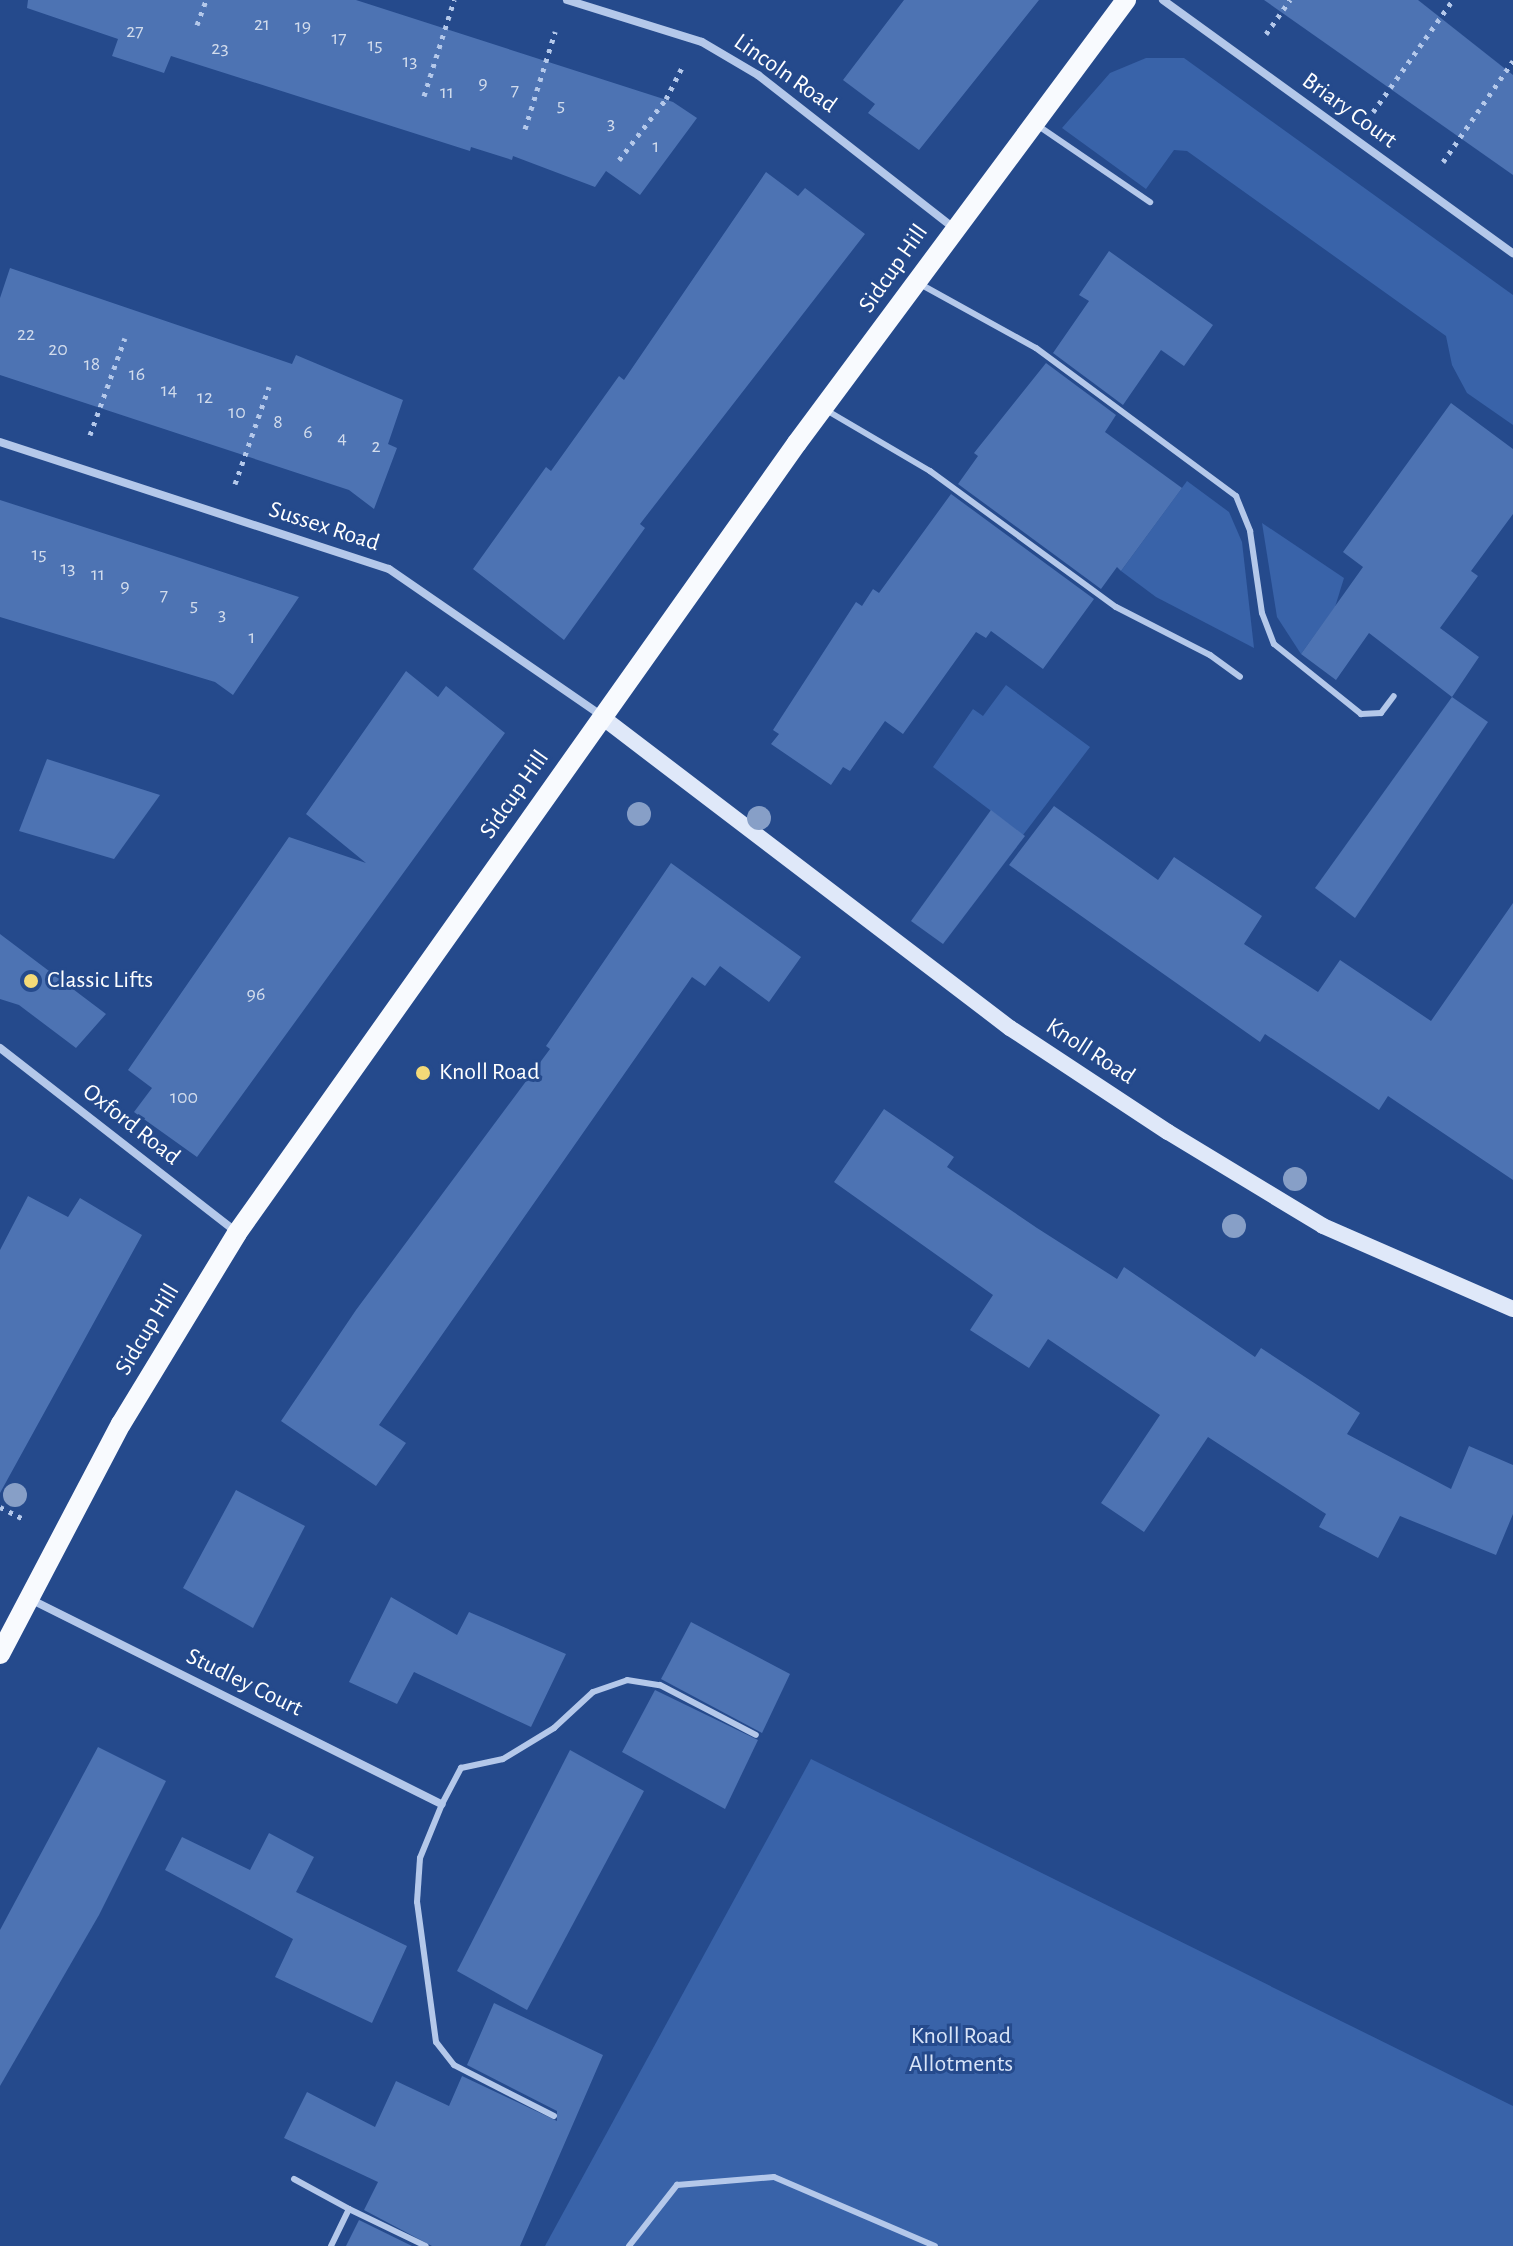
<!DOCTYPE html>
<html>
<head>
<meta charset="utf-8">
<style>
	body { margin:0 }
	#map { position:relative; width:1513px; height:2246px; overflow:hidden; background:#254a8c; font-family:"Alegreya Sans",sans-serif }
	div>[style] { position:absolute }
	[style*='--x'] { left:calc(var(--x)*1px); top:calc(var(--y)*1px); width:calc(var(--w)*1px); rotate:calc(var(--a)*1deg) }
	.green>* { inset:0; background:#3963a9 }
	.building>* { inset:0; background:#4d73b3 }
	.path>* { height:5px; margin-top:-2.5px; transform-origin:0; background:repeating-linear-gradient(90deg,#b4c8ea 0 4px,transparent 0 10px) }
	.lane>* { height:6px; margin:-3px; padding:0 3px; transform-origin:3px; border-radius:3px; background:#b4c8ea }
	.street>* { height:8px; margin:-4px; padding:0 4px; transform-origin:4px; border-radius:4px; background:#b4c8ea }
	.secondary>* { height:16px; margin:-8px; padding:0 8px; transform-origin:8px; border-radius:8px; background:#dfe8f9 }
	.primary>* { height:20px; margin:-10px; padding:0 10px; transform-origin:10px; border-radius:10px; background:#f8fafe }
	.trees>* { width:24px; height:24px; margin:-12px; border-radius:50%; background:#879fc7 }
	.dots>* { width:22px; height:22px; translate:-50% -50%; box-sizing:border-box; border:4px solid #254a8c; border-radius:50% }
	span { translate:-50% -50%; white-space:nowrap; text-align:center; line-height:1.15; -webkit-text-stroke:6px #254a8c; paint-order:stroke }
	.number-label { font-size:20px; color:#d2dcec }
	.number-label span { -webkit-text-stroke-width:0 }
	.street-label { font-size:24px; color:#fff }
	.poi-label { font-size:24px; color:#fff }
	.left { translate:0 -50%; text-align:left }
	.park-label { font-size:24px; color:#d8e4f8 }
</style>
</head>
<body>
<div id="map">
	<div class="green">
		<i style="clip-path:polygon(1146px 58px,1184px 58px,1513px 295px,1513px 425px,1467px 393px,1452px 365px,1446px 336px,1187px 151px,1174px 150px,1146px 189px,1062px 128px,1110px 73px)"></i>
		<i style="clip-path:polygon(1187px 481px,1229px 512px,1242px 542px,1254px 648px,1156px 597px,1121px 571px)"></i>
		<i style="clip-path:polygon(1262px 523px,1344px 578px,1335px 607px,1301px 654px,1277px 617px)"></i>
		<i style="clip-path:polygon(1006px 685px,1090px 747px,1023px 835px,933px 767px,973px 709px,983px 716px)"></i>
		<i style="clip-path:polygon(811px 1759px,1513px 2106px,1513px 2246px,545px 2246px)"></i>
	</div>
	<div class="building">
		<i style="clip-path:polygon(28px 0,356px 0,673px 102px,697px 118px,640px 195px,606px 171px,595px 187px,513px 156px,512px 160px,471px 147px,470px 151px,171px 56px,164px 73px,112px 56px,118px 39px,27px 8px)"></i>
		<i style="clip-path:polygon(904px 0,1039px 0,919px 150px,868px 113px,875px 104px,843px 80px)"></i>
		<i style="clip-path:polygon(1264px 0,1418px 0,1513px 75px,1513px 175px)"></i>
		<i style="clip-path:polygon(766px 172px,798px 196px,805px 188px,865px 234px,640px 524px,645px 528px,564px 640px,473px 569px,546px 467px,551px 471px,619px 376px,624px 380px)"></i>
		<i style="clip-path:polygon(1109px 251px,1213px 325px,1184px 366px,1161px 350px,1123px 405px,1053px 353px,1089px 301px,1079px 295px)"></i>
		<i style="clip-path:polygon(10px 268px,292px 364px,296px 355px,403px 400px,388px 444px,397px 448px,374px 509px,349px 490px,0 375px,0 298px)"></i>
		<i style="clip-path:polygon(1046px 363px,1116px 415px,1105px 432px,1182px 488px,1121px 571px,1117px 567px,1101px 589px,958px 484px,978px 456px,974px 453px)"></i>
		<i style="clip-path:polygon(1451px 403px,1513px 449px,1513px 514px,1471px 571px,1478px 576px,1440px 628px,1479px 657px,1452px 697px,1369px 633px,1336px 680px,1301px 654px,1363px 567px,1343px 552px)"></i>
		<i style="clip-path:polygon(951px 494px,1094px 599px,1043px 669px,991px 631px,986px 638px,976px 632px,903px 734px,885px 721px,850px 771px,843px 767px,831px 785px,771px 744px,779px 734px,773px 730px,856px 602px,862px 606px,873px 589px,879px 593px)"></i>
		<i style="clip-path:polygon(0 500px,174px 556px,299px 597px,233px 695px,215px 682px,0 617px)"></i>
		<i style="clip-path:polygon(406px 671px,438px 697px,446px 686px,505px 733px,197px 1157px,134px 1112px,152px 1088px,128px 1070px,289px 837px,366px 863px,306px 814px)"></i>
		<i style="clip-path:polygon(1452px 697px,1488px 722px,1355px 918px,1315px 888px)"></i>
		<i style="clip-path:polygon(47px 759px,160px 795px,114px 859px,19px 831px)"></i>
		<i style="clip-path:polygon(1054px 806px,1158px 880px,1174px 857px,1262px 916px,1244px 944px,1318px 992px,1340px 960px,1431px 1021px,1513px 903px,1513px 1180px,1388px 1096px,1379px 1110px,1265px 1034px,1260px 1042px,1009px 865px)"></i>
		<i style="clip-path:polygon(991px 810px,1025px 836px,943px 944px,911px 921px)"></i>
		<i style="clip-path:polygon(671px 863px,801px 957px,769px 1002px,720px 966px,705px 986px,692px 977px,379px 1425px,406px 1443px,376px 1486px,281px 1421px,356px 1310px,550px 1049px,546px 1046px)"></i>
		<i style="clip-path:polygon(0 934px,106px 1014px,76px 1048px,19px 1005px,0 999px)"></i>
		<i style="clip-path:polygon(884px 1109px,954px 1157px,947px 1167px,1037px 1228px,1117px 1279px,1124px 1267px,1255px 1357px,1261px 1348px,1360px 1413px,1347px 1434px,1451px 1489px,1469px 1446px,1513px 1465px,1513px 1514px,1496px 1555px,1400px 1516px,1378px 1558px,1319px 1527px,1326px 1514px,1208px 1437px,1144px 1532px,1101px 1503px,1160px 1415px,1048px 1339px,1029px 1368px,970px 1330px,993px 1295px,834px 1182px)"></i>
		<i style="clip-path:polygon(28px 1196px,68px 1217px,80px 1198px,142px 1235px,0 1493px,0 1250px)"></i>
		<i style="clip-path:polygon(236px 1490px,305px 1526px,253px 1628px,183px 1588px)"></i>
		<i style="clip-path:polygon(391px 1597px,457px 1635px,469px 1612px,566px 1654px,531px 1727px,414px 1672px,397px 1704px,349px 1682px)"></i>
		<i style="clip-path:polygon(691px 1622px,790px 1674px,762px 1733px,661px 1679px)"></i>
		<i style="clip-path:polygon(655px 1690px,758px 1740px,725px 1809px,622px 1752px)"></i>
		<i style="clip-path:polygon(98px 1747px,166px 1781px,99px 1915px,0 2086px,0 1930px)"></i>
		<i style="clip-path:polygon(570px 1750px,644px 1791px,527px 2010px,457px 1971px)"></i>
		<i style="clip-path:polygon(269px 1833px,314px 1857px,296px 1892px,407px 1946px,372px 2023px,275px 1977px,293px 1939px,165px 1870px,182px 1837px,250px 1870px)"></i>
		<i style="clip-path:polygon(494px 2003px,603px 2055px,520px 2246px,432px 2246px,364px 2210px,378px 2182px,284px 2138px,307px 2092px,375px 2127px,396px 2081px,449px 2106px,462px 2076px,557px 2121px,557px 2111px,467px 2065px)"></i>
		<i style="clip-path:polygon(359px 2220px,412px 2246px,346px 2246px)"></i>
	</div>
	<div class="path">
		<i style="--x:197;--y:25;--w:27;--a:-70"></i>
		<i style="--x:1266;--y:34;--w:42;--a:-54.8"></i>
		<i style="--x:424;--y:96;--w:101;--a:-72.6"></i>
		<i style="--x:1373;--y:112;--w:138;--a:-54.5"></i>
		<i style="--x:525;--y:129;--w:102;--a:-72.8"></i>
		<i style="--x:619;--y:160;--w:77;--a:-52.4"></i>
		<i style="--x:666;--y:99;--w:34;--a:-63"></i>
		<i style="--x:1443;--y:162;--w:123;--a:-55.3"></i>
		<i style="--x:90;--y:435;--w:103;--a:-70.2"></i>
		<i style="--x:235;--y:484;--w:103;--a:-70.7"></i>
		<i style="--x:0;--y:1507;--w:28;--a:27"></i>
	</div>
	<div class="lane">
		<i style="--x:1037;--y:125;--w:137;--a:34.3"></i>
		<i style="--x:920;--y:284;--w:132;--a:28.9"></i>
		<i style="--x:1036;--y:348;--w:249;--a:36.5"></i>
		<i style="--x:1236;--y:496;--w:38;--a:68"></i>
		<i style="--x:1250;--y:531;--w:83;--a:81.7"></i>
		<i style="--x:1262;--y:613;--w:33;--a:69"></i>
		<i style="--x:1274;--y:644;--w:112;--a:38.8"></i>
		<i style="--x:1361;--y:714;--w:20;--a:-3"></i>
		<i style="--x:1381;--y:713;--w:21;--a:-53"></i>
		<i style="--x:826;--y:410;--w:121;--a:30.4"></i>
		<i style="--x:930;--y:471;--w:230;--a:36.2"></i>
		<i style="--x:1116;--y:607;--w:106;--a:27.1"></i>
		<i style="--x:1210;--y:655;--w:37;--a:36"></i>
		<i style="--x:554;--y:2116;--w:112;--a:-153"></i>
		<i style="--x:454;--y:2065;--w:29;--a:-128"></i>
		<i style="--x:436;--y:2042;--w:141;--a:-97.7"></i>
		<i style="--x:417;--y:1902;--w:44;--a:-86.1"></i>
		<i style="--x:420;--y:1858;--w:58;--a:-67.8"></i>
		<i style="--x:442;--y:1804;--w:41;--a:-62.2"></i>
		<i style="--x:461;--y:1768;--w:43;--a:-12.1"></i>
		<i style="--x:503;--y:1759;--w:60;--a:-31.3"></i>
		<i style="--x:554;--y:1728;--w:53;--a:-42.7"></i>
		<i style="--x:593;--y:1692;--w:36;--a:-19"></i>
		<i style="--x:627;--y:1680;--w:33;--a:9"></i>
		<i style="--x:660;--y:1685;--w:108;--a:27.5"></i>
		<i style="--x:294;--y:2179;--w:63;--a:28.6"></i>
		<i style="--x:331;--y:2246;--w:41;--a:-64.1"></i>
		<i style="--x:349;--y:2209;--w:85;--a:25.7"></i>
		<i style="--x:629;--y:2246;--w:78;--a:-51.8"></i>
		<i style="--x:677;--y:2185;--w:97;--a:-4.7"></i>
		<i style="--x:774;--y:2177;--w:175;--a:23.2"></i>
	</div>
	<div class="street">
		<i style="--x:567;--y:0;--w:141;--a:17.3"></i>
		<i style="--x:702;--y:42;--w:65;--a:30.5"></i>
		<i style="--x:758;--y:75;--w:249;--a:38"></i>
		<i style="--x:1163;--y:0;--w:432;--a:35.9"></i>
		<i style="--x:0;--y:442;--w:409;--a:18.1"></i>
		<i style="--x:389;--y:569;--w:259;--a:34.6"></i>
		<i style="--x:0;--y:1048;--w:299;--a:37.9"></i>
		<i style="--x:30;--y:1599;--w:460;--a:26.5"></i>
	</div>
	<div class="secondary">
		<i style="--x:602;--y:717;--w:513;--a:37.32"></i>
		<i style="--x:1010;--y:1028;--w:189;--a:33.4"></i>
		<i style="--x:1168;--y:1132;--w:181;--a:31.2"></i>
		<i style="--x:1323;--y:1226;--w:207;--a:23.6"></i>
	</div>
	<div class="primary">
		<i style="--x:0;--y:1654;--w:260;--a:-62.3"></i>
		<i style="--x:121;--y:1424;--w:223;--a:-58.7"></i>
		<i style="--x:237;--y:1233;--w:968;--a:-54.67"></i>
		<i style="--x:797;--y:443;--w:552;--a:-53.4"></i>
	</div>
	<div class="trees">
		<i style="left:639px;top:814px"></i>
		<i style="left:759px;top:818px"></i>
		<i style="left:1295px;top:1179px"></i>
		<i style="left:1234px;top:1226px"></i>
		<i style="left:15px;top:1495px"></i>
	</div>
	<div class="dots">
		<i style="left:31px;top:981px;background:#f4da78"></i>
		<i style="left:423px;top:1073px;background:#f4da78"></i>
	</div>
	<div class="number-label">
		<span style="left:262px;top:24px">21</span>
		<span style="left:303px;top:26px">19</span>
		<span style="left:135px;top:31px">27</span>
		<span style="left:339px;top:38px">17</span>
		<span style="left:375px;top:45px">15</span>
		<span style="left:220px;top:48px">23</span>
		<span style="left:410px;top:61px">13</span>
		<span style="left:483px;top:83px">9</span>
		<span style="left:515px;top:90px">7</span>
		<span style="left:447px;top:92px">11</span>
		<span style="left:561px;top:105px">5</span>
		<span style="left:611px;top:123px">3</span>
		<span style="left:656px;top:146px">1</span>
		<span style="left:26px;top:334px">22</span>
		<span style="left:58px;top:349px">20</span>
		<span style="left:92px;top:364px">18</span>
		<span style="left:137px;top:374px">16</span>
		<span style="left:169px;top:390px">14</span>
		<span style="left:205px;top:397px">12</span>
		<span style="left:237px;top:412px">10</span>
		<span style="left:278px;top:422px">8</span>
		<span style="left:308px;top:432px">6</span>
		<span style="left:342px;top:438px">4</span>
		<span style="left:376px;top:446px">2</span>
		<span style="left:39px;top:554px">15</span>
		<span style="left:68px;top:568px">13</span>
		<span style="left:98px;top:574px">11</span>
		<span style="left:125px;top:586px">9</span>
		<span style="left:164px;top:595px">7</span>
		<span style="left:194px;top:605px">5</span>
		<span style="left:222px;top:614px">3</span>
		<span style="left:252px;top:637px">1</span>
		<span style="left:256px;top:994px">96</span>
		<span style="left:184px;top:1097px">100</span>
	</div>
	<div class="street-label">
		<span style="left:785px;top:74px;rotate:35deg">Lincoln Road</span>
		<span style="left:1349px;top:111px;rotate:36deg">Briary Court</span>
		<span style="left:894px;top:269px;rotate:-55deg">Sidcup Hill</span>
		<span style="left:324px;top:527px;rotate:18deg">Sussex Road</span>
		<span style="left:515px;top:795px;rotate:-55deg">Sidcup Hill</span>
		<span style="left:1090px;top:1052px;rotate:33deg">Knoll Road</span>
		<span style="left:131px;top:1125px;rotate:38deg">Oxford Road</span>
		<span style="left:148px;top:1330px;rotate:-59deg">Sidcup Hill</span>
		<span style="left:244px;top:1683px;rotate:26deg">Studley Court</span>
	</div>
	<div class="poi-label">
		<span class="left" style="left:47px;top:981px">Classic Lifts</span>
		<span class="left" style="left:439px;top:1073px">Knoll Road</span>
	</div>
	<div class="park-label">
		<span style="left:961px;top:2051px">Knoll Road<br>Allotments</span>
	</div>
</div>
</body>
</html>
